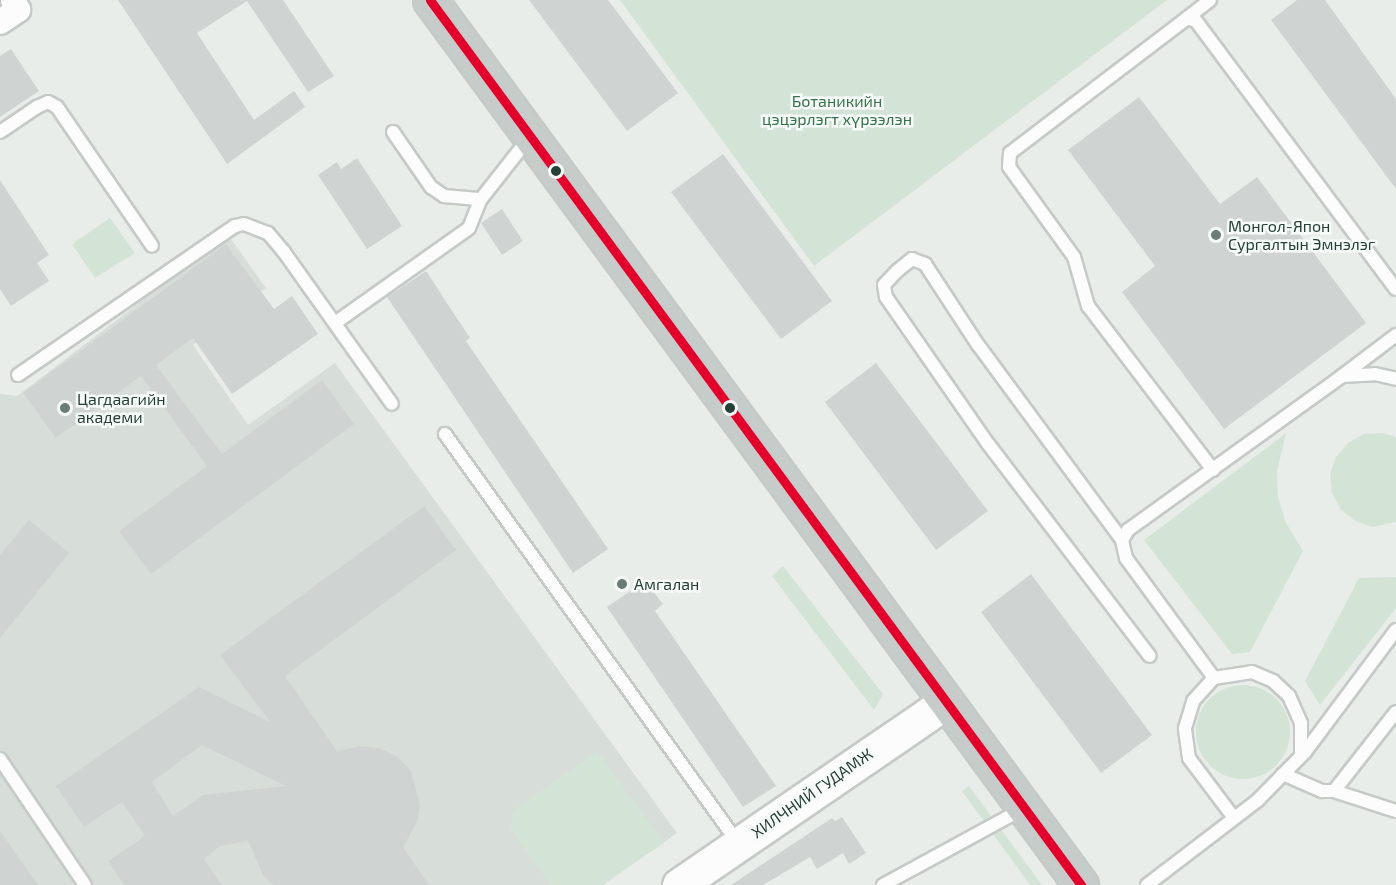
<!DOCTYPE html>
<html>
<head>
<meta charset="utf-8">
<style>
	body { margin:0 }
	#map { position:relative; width:1396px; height:885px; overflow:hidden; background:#e8edea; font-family:"Exo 2",sans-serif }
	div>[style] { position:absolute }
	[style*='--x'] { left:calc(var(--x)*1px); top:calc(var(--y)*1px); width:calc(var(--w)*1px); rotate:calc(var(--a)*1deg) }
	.built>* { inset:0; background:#d7deda }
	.green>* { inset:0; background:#d3e4d7 }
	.round { border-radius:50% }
	.building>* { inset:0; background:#cfd4d2 }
	.roads { filter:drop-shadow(2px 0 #c5cac7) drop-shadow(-2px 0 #c5cac7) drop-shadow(0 2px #c5cac7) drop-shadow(0 -2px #c5cac7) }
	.service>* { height:12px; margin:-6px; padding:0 6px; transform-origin:6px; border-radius:6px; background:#fcfcfc }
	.minor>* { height:24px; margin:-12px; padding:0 12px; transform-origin:12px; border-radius:12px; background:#fcfcfc }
	.secondary>* { height:33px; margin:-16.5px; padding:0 16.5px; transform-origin:16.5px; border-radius:16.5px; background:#fcfcfc }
	.trunk>* { height:33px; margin:-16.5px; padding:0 16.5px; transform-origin:16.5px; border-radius:16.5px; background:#c6ccca }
	.bus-1>* { height:9px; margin:-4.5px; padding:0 4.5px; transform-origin:4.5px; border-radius:4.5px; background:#e4002b }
	.dots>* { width:16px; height:16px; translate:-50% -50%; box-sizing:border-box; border:3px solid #f7fbf9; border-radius:50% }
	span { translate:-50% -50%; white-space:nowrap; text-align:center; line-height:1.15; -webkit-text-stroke:5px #f7fbf9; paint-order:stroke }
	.park-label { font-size:16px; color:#337448 }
	.poi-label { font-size:16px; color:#264037 }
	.left { translate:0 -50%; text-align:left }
	.street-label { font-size:16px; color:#264037 }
</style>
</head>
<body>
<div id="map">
	<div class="built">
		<i style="clip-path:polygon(228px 235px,266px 288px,193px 345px,248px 425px,335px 363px,677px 833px,603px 885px,0 885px,0 394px,17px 396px)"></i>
	</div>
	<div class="green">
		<i style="clip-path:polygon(620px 0,1167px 0,814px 266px)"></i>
		<i style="clip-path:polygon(110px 218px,135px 253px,95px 278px,72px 244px)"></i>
		<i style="clip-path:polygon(1286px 433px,1277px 471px,1278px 497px,1286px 523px,1303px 551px,1250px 652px,1232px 654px,1144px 540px)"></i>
		<i style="clip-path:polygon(1383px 433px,1396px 437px,1396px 522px,1373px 527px,1355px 521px,1341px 510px,1332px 493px,1330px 474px,1336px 457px,1348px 443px,1364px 434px)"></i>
		<i style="clip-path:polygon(783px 566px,883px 694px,874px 710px,772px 576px)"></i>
		<i style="clip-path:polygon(1396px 577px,1396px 608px,1320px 705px,1305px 681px,1359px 578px)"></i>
		<i class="round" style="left:1196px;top:685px;width:94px;height:94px"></i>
		<i style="clip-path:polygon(597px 752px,664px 843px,601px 885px,551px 885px,511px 829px,513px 811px)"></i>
		<i style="clip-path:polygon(969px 786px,1042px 885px,1030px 885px,962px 791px)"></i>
	</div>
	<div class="building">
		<i style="clip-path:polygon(118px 0,283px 0,334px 76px,308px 92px,247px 1px,197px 33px,254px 120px,294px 91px,305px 107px,227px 164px)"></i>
		<i style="clip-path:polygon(529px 0,608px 0,678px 93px,627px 131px)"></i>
		<i style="clip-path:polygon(1297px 0,1325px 0,1396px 99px,1396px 189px,1271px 20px)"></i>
		<i style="clip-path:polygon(11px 49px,39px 91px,0 117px,0 56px)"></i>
		<i style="clip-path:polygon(1139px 97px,1220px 204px,1257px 177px,1366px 323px,1224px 429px,1122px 292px,1155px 266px,1068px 150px)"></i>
		<i style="clip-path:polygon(723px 154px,832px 301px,781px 339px,671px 192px)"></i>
		<i style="clip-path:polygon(357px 158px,402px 226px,367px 249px,318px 175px,337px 162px,341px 169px)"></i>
		<i style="clip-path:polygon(0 180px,49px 255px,37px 263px,49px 281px,11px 306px,0 289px)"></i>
		<i style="clip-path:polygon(502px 209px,523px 241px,502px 255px,481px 223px)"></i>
		<i style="clip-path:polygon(226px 244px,274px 309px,292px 296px,318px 334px,232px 394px,193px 338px,156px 365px,222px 454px,322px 380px,354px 424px,151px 574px,119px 531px,207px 466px,141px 376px,56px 438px,23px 393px)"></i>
		<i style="clip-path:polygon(426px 271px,470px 338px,466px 341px,608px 549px,573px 573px,387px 297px)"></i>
		<i style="clip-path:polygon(876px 363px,988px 511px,936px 550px,825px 402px)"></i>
		<i style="clip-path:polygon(evenodd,424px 506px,456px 550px,285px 676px,337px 751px,361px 746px,380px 748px,398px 757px,411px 771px,420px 805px,417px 822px,403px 847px,429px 885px,273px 885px,263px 875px,248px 841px,220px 846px,204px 859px,222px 885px,124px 885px,108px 861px,145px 836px,122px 802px,84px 827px,56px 786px,199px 687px,270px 722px,220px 655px,424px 506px,202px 745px,286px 786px,203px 795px,173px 816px,152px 782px,202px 745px)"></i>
		<i style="clip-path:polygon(29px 520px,69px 553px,0 638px,0 555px)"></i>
		<i style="clip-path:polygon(1031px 574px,1152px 735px,1101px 773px,981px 612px)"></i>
		<i style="clip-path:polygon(645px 581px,663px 604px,655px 611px,776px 786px,743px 807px,607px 607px)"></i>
		<i style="clip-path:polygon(842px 817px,866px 853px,849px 864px,843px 853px,817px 869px,810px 857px,763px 885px,731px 885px,832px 818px,835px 821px)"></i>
		<i style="clip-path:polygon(0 831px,38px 885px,0 885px)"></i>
	</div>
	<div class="roads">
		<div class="service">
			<i style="--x:1187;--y:18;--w:29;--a:-38"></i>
			<i style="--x:0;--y:132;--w:45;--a:-34"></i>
			<i style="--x:37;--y:107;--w:12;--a:-24"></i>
			<i style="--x:48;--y:102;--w:10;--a:29"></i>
			<i style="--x:57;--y:107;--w:168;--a:55.6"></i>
			<i style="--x:393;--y:132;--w:67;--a:55.4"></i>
			<i style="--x:431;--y:187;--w:16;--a:35"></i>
			<i style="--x:444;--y:196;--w:37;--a:5"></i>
			<i style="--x:335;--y:323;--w:164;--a:-35.3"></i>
			<i style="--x:469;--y:228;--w:31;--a:-68"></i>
			<i style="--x:481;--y:199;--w:78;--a:-51.8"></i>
			<i style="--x:18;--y:375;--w:263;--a:-34.5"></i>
			<i style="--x:235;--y:226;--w:9;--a:-13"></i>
			<i style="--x:244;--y:224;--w:26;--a:21"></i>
			<i style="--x:268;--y:233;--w:25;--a:50"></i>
			<i style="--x:284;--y:252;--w:186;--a:54.6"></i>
			<i style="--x:1342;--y:376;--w:68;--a:-37.2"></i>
			<i style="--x:445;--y:434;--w:503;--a:54.38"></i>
			<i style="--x:1213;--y:470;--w:206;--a:-127.3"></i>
			<i style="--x:1088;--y:306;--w:51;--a:-105.9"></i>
			<i style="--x:1074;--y:257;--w:111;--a:-125.8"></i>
			<i style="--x:1009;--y:167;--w:14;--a:-86"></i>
			<i style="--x:1010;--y:153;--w:223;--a:-37.3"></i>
			<i style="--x:1187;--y:18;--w:9;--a:18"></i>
			<i style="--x:1196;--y:21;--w:334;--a:53.3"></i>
			<i style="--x:1122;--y:540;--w:242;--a:-126.4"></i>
			<i style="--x:978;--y:345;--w:97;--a:-123.2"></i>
			<i style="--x:925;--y:264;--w:14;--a:-159"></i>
			<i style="--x:912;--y:259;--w:19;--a:141"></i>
			<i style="--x:897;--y:271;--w:19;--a:133"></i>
			<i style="--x:884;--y:285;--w:12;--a:81"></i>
			<i style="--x:886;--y:297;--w:180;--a:55.2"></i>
			<i style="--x:989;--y:445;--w:265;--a:52.7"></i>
			<i style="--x:1214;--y:678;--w:38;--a:-9"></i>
			<i style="--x:1252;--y:672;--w:23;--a:23"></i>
			<i style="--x:1273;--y:681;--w:22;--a:43"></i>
			<i style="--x:1289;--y:696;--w:30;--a:66"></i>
			<i style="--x:1301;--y:723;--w:33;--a:90"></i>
			<i style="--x:0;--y:759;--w:152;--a:56"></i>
			<i style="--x:1283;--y:774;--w:43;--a:23.6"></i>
			<i style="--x:1322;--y:791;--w:12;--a:0"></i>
			<i style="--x:1334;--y:791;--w:100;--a:-51.9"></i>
			<i style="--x:1334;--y:791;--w:65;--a:17.9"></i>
			<i style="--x:1234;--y:818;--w:75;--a:-126.9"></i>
			<i style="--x:1189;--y:758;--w:30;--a:-98"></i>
			<i style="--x:1185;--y:728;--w:28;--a:-73"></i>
			<i style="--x:1193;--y:701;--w:31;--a:-48"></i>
			<i style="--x:1214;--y:678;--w:149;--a:-126.3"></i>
			<i style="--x:1126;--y:558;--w:18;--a:-103"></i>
			<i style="--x:1122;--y:540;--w:12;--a:-59"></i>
			<i style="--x:1128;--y:530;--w:264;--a:-35.7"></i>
			<i style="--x:1342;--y:376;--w:33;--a:-3"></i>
			<i style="--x:1375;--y:374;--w:22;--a:13"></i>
			<i style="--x:883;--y:885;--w:161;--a:-28.6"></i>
			<i style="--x:1147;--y:885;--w:140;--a:-37.4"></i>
			<i style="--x:1258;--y:800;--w:67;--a:-45.6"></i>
			<i style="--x:1305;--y:752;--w:152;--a:-53.3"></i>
		</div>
		<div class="minor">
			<i style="--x:0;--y:22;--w:22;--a:-34"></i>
			<i style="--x:18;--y:10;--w:11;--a:-117"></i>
		</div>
		<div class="secondary">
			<i style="--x:679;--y:885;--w:324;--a:-34.4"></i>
		</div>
		<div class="trunk">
			<i style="--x:430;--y:0;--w:1099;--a:53.66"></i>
		</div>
	</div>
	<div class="bus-1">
		<i style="--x:430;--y:0;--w:1099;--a:53.66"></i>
	</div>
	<div class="dots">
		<i style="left:556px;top:171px;background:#264037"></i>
		<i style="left:1216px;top:235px;background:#6a7d76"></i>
		<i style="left:65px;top:408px;background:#6a7d76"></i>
		<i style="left:730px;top:408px;background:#264037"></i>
		<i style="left:622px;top:584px;background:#6a7d76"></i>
	</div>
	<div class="park-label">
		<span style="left:837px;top:110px">Ботаникийн<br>цэцэрлэгт хүрээлэн</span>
	</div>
	<div class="poi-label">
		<span class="left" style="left:1228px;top:235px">Монгол-Япон<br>Сургалтын Эмнэлэг</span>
		<span class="left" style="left:77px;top:408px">Цагдаагийн<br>академи</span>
		<span class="left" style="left:634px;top:584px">Амгалан</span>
	</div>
	<div class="street-label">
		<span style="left:812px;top:793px;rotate:-35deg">ХИЛЧНИЙ ГУДАМЖ</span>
	</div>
</div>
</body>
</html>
